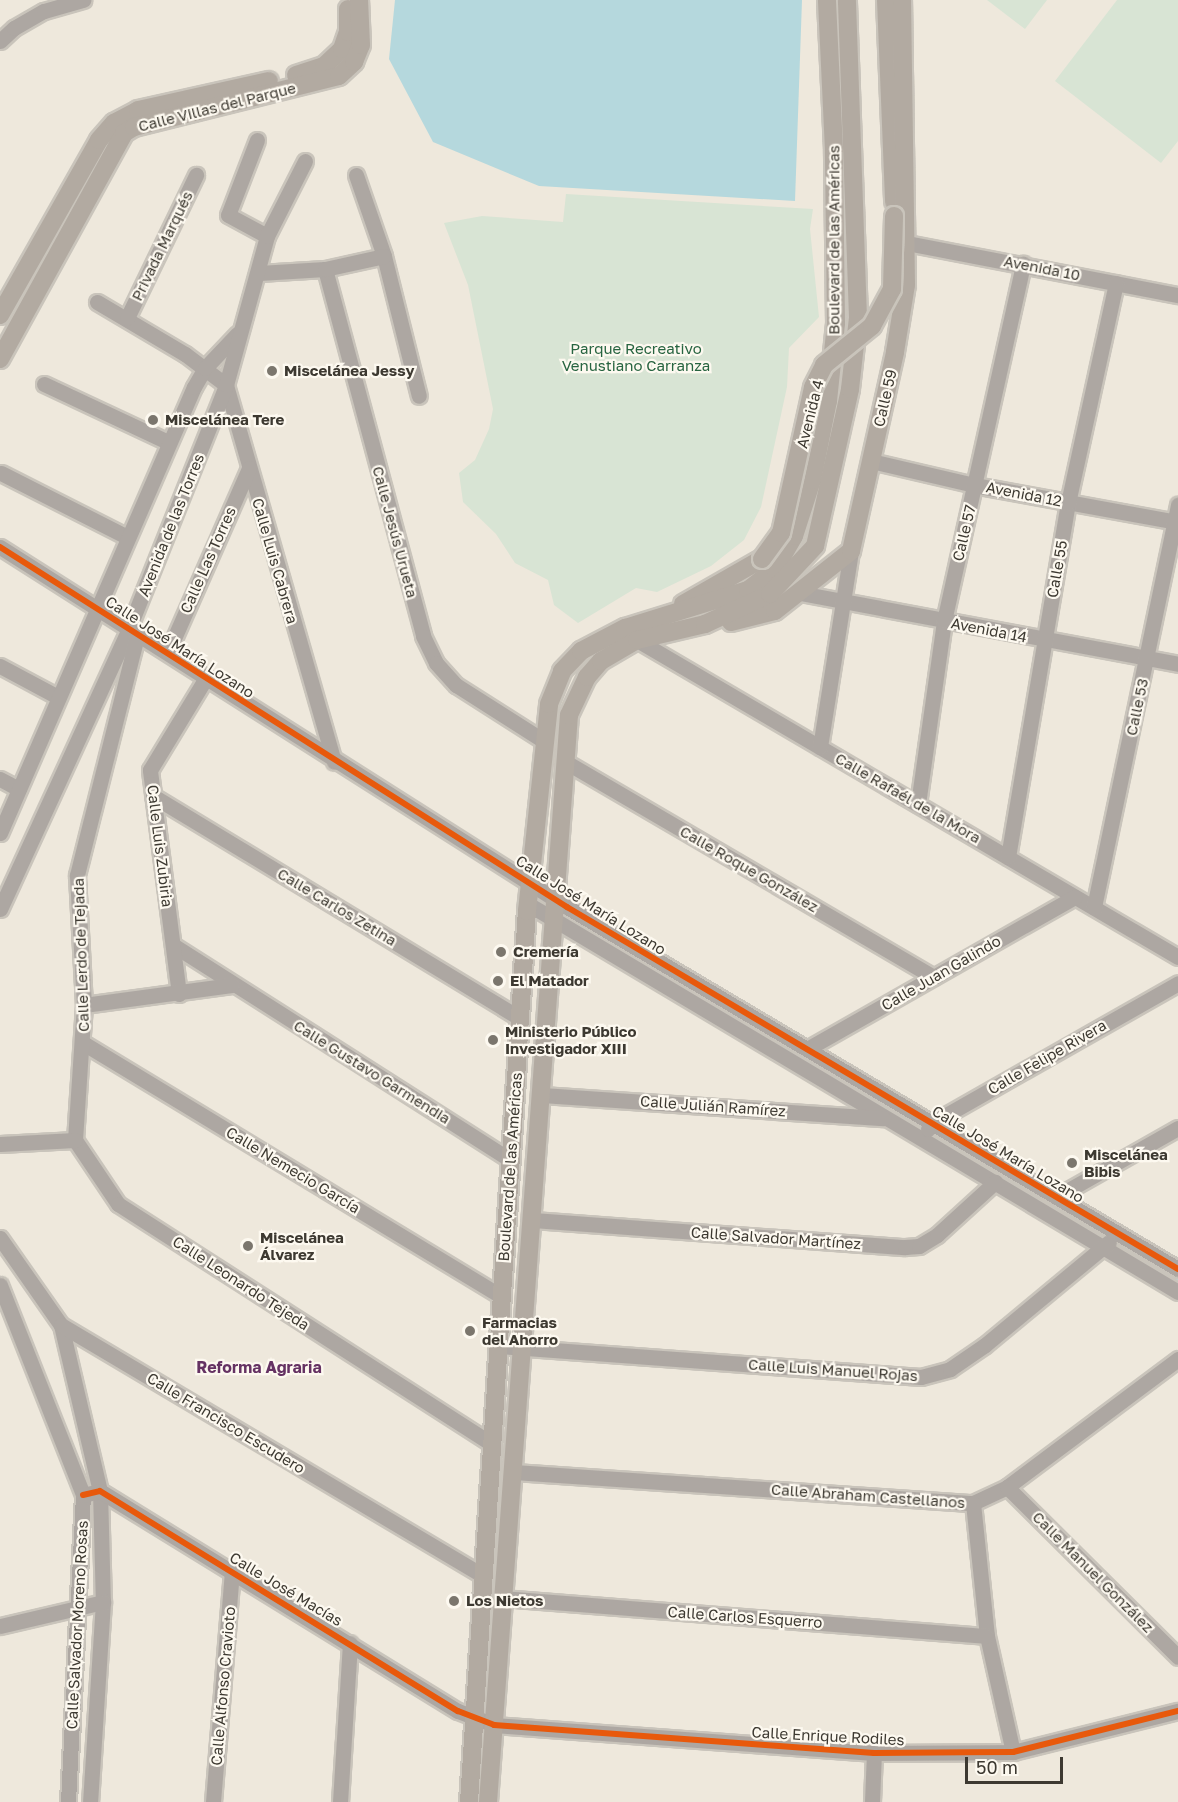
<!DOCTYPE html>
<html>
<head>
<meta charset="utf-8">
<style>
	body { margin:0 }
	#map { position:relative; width:1178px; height:1802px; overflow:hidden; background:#eee8dc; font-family:"Golos Text",sans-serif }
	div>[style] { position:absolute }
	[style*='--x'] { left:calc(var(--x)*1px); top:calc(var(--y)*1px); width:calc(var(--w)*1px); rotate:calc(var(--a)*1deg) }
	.green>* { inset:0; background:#d8e4d4 }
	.water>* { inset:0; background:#b5d8dd }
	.canal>* { height:14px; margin:-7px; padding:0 7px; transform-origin:7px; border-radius:7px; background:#b5d8dd }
	.roads { filter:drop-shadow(2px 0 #c9c4bb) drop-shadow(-2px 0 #c9c4bb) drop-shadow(0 2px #c9c4bb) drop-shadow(0 -2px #c9c4bb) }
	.minor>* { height:15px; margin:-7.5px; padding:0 7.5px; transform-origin:7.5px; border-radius:7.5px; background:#ada7a2 }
	.major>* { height:18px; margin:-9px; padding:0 9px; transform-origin:9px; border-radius:9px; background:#b2aaa1 }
	.bridges { filter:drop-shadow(2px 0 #c9c4bb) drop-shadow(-2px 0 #c9c4bb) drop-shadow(0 2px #c9c4bb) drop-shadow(0 -2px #c9c4bb) }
	.major-bridge>* { height:18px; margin:-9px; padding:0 9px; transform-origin:9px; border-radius:9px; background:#b2aaa1 }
	.cycleway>* { height:6px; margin:-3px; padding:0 3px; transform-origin:3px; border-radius:3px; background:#e8590c }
	.dots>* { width:16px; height:16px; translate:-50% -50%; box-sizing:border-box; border:3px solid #fdf9f0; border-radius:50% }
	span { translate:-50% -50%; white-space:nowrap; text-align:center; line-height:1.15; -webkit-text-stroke:4.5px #fdf9f0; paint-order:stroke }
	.street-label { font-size:15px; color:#3d3931 }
	.park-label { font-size:15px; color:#276440 }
	.poi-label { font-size:15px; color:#3d3931; font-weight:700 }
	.left { translate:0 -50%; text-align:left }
	.neighbourhood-label { font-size:16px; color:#653263; font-weight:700 }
	.scale { position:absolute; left:965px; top:1757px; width:98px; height:27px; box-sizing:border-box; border:3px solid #3d3931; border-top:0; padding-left:8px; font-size:18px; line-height:21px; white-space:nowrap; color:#3d3931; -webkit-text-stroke:4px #fdf9f0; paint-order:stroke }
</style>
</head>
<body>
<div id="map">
	<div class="green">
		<i style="clip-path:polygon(987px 0,1047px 0,1025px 29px)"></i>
		<i style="clip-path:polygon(1117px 0,1178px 0,1178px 141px,1161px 163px,1055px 81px)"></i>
		<i style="clip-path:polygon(566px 194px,813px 209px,810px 229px,819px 317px,789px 348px,787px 387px,761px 507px,744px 540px,711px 566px,657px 592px,636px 588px,578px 623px,554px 605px,548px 580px,515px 563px,496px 534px,463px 502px,459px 473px,475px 460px,489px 429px,493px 409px,468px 285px,444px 223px,482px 216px,563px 222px)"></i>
	</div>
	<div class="water">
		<i style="clip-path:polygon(395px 0,802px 0,795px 201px,539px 186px,433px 142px,389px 59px)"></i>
	</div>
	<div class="canal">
		<i style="--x:567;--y:918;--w:386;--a:30.5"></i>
		<i style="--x:934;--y:1134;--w:185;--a:30.6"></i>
		<i style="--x:1125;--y:1246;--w:62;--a:31.9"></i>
	</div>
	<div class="roads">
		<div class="minor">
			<i style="--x:0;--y:41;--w:19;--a:-43"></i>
			<i style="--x:14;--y:28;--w:34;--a:-30"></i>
			<i style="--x:44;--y:11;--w:41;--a:-15.8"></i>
			<i style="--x:257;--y:140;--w:80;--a:111.1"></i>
			<i style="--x:228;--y:215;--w:44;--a:28.3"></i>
			<i style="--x:356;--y:175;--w:86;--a:70.9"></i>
			<i style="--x:384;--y:256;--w:144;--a:76"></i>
			<i style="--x:907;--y:243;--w:276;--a:10.9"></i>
			<i style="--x:325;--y:269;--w:380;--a:75"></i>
			<i style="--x:423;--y:636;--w:30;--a:64"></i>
			<i style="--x:436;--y:663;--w:30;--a:48"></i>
			<i style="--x:456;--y:685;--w:104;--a:32.5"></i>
			<i style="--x:259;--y:273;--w:66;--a:-3.5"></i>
			<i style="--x:325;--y:269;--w:60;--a:-12.4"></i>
			<i style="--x:97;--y:302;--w:102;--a:30.6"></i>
			<i style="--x:185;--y:354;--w:51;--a:37.1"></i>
			<i style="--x:226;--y:385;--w:392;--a:74"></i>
			<i style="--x:127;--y:318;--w:159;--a:-64.2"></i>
			<i style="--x:44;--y:384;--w:137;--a:25.1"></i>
			<i style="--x:871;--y:461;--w:106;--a:13.1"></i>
			<i style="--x:974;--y:485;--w:207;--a:10.3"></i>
			<i style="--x:1;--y:473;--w:141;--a:26.9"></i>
			<i style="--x:0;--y:547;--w:672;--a:32.41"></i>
			<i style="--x:567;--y:907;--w:710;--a:30.65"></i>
			<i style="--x:800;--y:593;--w:385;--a:10.6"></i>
			<i style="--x:637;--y:640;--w:627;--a:30.37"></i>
			<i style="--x:168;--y:652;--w:201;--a:-66.2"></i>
			<i style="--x:0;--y:666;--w:66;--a:28.1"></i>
			<i style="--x:820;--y:747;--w:198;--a:-81"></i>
			<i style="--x:564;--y:761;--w:428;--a:30.3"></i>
			<i style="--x:0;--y:779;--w:21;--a:28"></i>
			<i style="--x:153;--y:796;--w:429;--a:31.2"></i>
			<i style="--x:918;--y:804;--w:185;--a:-81.9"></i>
			<i style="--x:944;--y:621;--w:366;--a:-77.5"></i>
			<i style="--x:0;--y:833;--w:486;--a:-66.5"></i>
			<i style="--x:194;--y:387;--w:22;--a:-60"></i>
			<i style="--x:205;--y:368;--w:47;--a:-46.7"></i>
			<i style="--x:1008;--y:857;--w:359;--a:-80.4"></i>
			<i style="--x:1068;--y:503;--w:225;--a:-77.7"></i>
			<i style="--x:528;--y:904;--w:757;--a:30.83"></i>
			<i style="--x:1094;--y:907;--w:411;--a:-78.2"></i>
			<i style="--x:0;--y:909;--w:309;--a:-65.3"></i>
			<i style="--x:129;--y:628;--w:262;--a:-68.2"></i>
			<i style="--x:226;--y:385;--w:155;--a:-74.6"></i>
			<i style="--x:267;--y:236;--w:84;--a:-63.1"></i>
			<i style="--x:173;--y:945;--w:401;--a:32.5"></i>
			<i style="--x:179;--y:994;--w:226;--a:-97.4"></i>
			<i style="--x:150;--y:770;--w:108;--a:-58.7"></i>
			<i style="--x:84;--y:1005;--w:149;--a:-7.7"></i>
			<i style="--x:83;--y:1043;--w:490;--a:31.2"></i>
			<i style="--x:807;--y:1049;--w:308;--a:-29.6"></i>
			<i style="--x:542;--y:1095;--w:342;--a:3.9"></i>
			<i style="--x:928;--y:1129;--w:7;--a:-56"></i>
			<i style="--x:932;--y:1123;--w:283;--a:-29.6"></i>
			<i style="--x:75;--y:1140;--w:77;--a:56.1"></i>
			<i style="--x:118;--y:1204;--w:444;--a:32.7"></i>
			<i style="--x:75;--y:1140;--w:135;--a:-86.2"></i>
			<i style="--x:84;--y:1005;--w:130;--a:-93.1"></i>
			<i style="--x:77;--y:875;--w:250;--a:-75.9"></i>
			<i style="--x:0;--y:1144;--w:75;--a:-3.1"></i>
			<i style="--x:1056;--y:1197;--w:140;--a:-29.5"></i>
			<i style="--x:533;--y:1220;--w:373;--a:4.2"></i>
			<i style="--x:905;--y:1247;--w:14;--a:-4"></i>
			<i style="--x:919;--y:1246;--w:21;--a:-31"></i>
			<i style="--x:937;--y:1235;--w:79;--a:-42.4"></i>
			<i style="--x:0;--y:1238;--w:106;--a:55"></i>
			<i style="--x:61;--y:1325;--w:171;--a:76.8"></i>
			<i style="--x:100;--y:1491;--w:111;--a:88.5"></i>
			<i style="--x:103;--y:1602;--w:200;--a:93.7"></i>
			<i style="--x:0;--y:1285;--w:226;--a:68.4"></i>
			<i style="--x:83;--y:1495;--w:307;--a:92.8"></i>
			<i style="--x:61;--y:1325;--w:491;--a:30.7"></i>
			<i style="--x:499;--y:1346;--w:423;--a:4.2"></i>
			<i style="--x:921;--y:1377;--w:30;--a:-15"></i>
			<i style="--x:950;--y:1369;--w:42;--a:-34.4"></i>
			<i style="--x:985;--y:1345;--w:161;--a:-39.7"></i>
			<i style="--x:514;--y:1472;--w:460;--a:3.9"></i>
			<i style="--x:973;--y:1503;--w:38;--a:-25"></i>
			<i style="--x:1007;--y:1487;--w:214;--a:-36.8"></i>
			<i style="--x:1007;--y:1487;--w:241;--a:44.8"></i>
			<i style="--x:83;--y:1495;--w:17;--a:-13"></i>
			<i style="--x:100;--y:1491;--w:420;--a:31.6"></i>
			<i style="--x:458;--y:1711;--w:39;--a:21"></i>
			<i style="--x:494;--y:1725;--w:381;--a:4.2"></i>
			<i style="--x:874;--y:1753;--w:139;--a:-0.4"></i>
			<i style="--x:1013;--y:1752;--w:170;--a:-14"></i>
			<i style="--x:973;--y:1503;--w:134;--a:84"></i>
			<i style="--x:987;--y:1636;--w:119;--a:77.4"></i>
			<i style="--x:503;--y:1598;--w:485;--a:4.5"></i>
			<i style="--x:0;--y:1626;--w:106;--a:-13.1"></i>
			<i style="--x:213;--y:1802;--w:232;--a:-85.3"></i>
			<i style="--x:340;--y:1802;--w:159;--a:-86.4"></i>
			<i style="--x:872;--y:1802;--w:49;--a:-87.7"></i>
		</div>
		<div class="major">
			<i style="--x:886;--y:0;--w:202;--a:87.7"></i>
			<i style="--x:296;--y:75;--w:29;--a:-18"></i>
			<i style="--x:324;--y:66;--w:25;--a:-43"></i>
			<i style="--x:342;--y:49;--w:18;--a:-71"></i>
			<i style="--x:348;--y:32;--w:23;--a:-90"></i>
			<i style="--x:0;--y:315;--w:201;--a:-60.5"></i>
			<i style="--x:99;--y:140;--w:23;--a:-49"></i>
			<i style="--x:114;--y:123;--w:27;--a:-28"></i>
			<i style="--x:138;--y:110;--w:134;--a:-12.5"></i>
			<i style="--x:0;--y:359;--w:258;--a:-61.2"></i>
			<i style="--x:124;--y:133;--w:12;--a:-31"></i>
			<i style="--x:134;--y:127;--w:211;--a:-14"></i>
			<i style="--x:339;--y:76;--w:21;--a:-43"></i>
			<i style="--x:354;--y:62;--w:18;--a:-68"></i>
			<i style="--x:361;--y:45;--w:45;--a:-92.5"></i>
			<i style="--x:683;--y:604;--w:91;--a:-29.7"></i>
			<i style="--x:731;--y:622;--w:45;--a:-14"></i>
			<i style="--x:775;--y:611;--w:97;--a:-38.3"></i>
			<i style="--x:851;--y:551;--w:204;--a:-77.5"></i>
			<i style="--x:895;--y:352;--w:68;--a:-80.7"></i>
			<i style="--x:906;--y:285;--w:285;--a:-90.8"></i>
			<i style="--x:469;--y:1802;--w:893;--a:-86.28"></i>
			<i style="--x:527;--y:911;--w:208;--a:-83.9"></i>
			<i style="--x:549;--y:704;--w:35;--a:-68"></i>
			<i style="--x:562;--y:671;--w:28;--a:-46"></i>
			<i style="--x:581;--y:651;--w:50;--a:-27.6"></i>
			<i style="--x:625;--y:628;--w:129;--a:-17.2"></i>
			<i style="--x:748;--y:590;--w:34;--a:-38"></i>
			<i style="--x:775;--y:569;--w:38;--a:-60"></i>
			<i style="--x:794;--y:536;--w:59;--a:-72.2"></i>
			<i style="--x:812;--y:480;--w:81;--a:-78.6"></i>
			<i style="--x:828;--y:401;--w:78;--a:-84.1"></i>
			<i style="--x:836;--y:323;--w:173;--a:-90.7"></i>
			<i style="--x:834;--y:150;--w:150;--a:-92.7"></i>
			<i style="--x:488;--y:1802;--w:1090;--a:-85.74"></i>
			<i style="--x:569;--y:715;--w:42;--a:-64.7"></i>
			<i style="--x:587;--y:677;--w:21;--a:-49"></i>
			<i style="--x:601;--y:661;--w:42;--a:-30.3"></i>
			<i style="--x:637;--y:640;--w:70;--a:-13.2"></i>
			<i style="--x:705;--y:624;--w:72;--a:-24.8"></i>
			<i style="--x:770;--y:594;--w:66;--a:-46.8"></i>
			<i style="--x:815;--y:546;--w:161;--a:-77.4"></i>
			<i style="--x:850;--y:389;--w:71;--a:-83.6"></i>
			<i style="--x:858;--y:318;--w:318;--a:-92"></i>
		</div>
	</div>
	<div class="bridges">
		<div class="major-bridge">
			<i style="--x:762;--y:559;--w:32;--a:-54"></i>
			<i style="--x:781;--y:533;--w:149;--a:-77.6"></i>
			<i style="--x:813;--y:387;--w:25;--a:-63"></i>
			<i style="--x:824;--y:365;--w:62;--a:-39.1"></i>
			<i style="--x:872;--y:326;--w:42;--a:-61.6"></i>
			<i style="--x:892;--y:289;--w:73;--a:-88.4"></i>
		</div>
	</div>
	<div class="cycleway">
		<i style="--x:0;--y:547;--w:672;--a:32.41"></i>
		<i style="--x:567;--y:907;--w:710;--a:30.65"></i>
		<i style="--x:83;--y:1495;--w:17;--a:-13"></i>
		<i style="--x:100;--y:1491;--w:420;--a:31.6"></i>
		<i style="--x:458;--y:1711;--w:39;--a:21"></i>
		<i style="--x:494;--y:1725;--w:381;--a:4.2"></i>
		<i style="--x:874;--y:1753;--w:139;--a:-0.4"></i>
		<i style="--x:1013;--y:1752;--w:170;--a:-14"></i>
	</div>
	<div class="dots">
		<i style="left:272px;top:371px;background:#7b766d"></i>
		<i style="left:153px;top:420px;background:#7b766d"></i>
		<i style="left:501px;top:952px;background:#7b766d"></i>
		<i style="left:498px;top:981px;background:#7b766d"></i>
		<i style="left:493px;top:1040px;background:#7b766d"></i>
		<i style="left:1072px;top:1163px;background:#7b766d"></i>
		<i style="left:248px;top:1246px;background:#7b766d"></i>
		<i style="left:470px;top:1331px;background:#7b766d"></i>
		<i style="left:454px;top:1601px;background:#7b766d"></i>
	</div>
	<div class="street-label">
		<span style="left:217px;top:107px;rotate:-14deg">Calle Villas del Parque</span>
		<span style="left:834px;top:240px;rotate:-90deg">Boulevard de las Américas</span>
		<span style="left:162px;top:246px;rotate:-64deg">Privada Marqués</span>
		<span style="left:1042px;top:268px;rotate:11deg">Avenida 10</span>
		<span style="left:885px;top:398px;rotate:-77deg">Calle 59</span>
		<span style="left:810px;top:414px;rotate:-76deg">Avenida 4</span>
		<span style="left:1024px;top:494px;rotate:11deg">Avenida 12</span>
		<span style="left:171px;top:525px;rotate:-68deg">Avenida de las Torres</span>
		<span style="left:395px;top:532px;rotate:75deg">Calle Jesús Urueta</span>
		<span style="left:964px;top:533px;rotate:-77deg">Calle 57</span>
		<span style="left:208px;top:560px;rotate:-66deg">Calle Las Torres</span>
		<span style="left:275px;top:561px;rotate:74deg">Calle Luis Cabrera</span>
		<span style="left:1057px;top:569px;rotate:-80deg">Calle 55</span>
		<span style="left:989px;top:630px;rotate:11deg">Avenida 14</span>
		<span style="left:180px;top:647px;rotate:33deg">Calle José María Lozano</span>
		<span style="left:1137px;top:707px;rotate:-78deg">Calle 53</span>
		<span style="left:908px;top:798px;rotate:30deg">Calle Rafaél de la Mora</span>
		<span style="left:160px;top:846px;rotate:83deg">Calle Luis Zubiria</span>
		<span style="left:749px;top:869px;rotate:30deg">Calle Roque González</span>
		<span style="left:591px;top:905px;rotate:32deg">Calle José María Lozano</span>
		<span style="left:337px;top:907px;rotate:31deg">Calle Carlos Zetina</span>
		<span style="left:81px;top:955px;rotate:-92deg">Calle Lerdo de Tejada</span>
		<span style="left:941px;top:973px;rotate:-30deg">Calle Juan Galindo</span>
		<span style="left:1047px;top:1057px;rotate:-30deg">Calle Felipe Rivera</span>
		<span style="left:372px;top:1072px;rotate:32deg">Calle Gustavo Garmendia</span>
		<span style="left:713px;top:1106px;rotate:4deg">Calle Julián Ramírez</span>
		<span style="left:1008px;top:1154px;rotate:31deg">Calle José María Lozano</span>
		<span style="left:510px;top:1167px;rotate:-86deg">Boulevard de las Américas</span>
		<span style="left:293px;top:1170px;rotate:31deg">Calle Nemecio García</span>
		<span style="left:776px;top:1238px;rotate:4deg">Calle Salvador Martínez</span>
		<span style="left:241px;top:1283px;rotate:33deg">Calle Leonardo Tejeda</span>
		<span style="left:833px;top:1370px;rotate:4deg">Calle Luis Manuel Rojas</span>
		<span style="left:226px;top:1423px;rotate:31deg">Calle Francisco Escudero</span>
		<span style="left:868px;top:1496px;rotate:4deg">Calle Abraham Castellanos</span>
		<span style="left:1093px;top:1572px;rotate:45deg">Calle Manuel González</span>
		<span style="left:286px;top:1589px;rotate:31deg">Calle José Macías</span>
		<span style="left:745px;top:1617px;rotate:4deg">Calle Carlos Esquerro</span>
		<span style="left:77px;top:1625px;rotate:-87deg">Calle Salvador Moreno Rosas</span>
		<span style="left:223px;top:1686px;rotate:-85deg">Calle Alfonso Cravioto</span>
		<span style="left:828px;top:1736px;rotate:3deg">Calle Enrique Rodiles</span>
	</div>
	<div class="park-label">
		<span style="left:636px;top:357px">Parque Recreativo<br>Venustiano Carranza</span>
	</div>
	<div class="poi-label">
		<span class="left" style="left:284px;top:371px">Miscelánea Jessy</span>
		<span class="left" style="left:165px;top:420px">Miscelánea Tere</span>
		<span class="left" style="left:513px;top:952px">Cremería</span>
		<span class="left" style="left:510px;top:981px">El Matador</span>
		<span class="left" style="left:505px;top:1040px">Ministerio Público<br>Investigador XIII</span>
		<span class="left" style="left:1084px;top:1163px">Miscelánea<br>Bibis</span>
		<span class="left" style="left:260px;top:1246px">Miscelánea<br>Álvarez</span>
		<span class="left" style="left:482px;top:1331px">Farmacias<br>del Ahorro</span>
		<span class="left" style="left:466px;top:1601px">Los Nietos</span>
	</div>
	<div class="neighbourhood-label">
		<span style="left:259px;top:1367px">Reforma Agraria</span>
	</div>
	<div class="scale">50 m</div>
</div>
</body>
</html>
